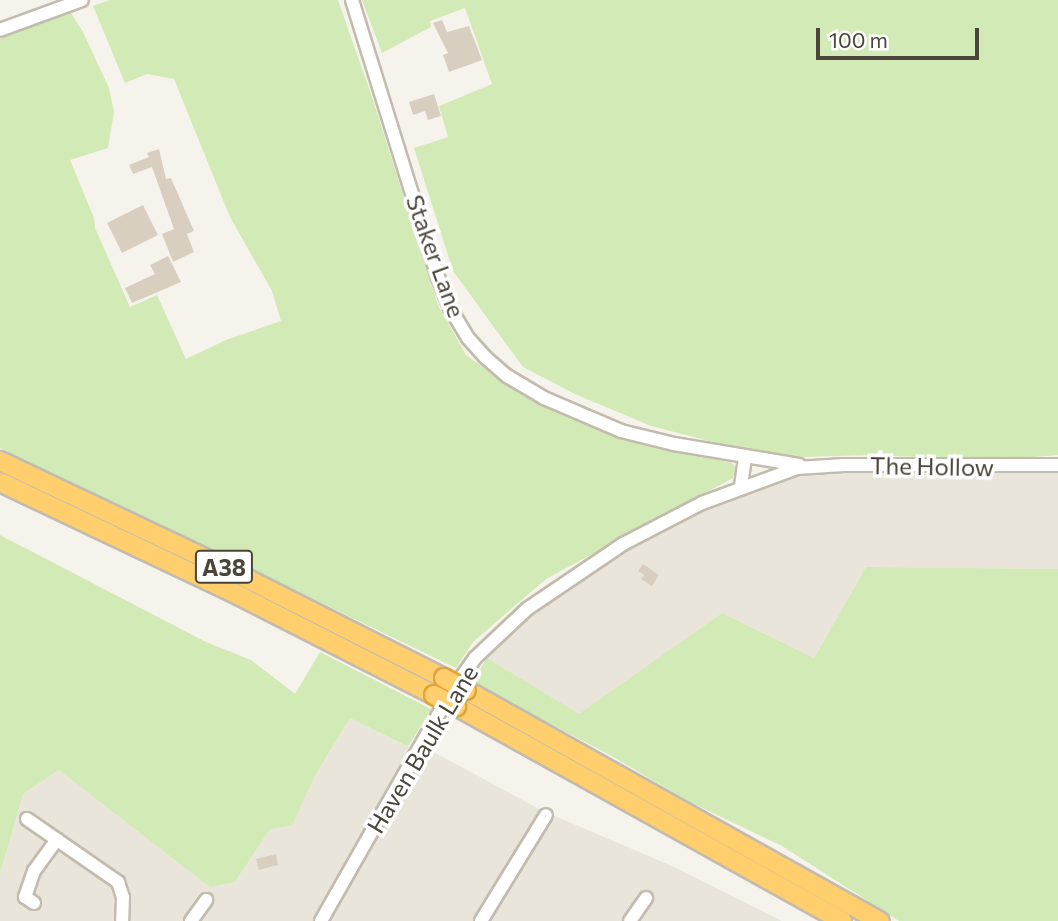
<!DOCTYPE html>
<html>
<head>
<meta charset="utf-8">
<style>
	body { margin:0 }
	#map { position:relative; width:1058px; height:921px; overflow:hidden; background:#f6f3ec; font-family:Commissioner,sans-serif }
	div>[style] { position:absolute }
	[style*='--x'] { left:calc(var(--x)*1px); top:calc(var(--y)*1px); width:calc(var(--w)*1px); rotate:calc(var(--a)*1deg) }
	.residential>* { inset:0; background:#eae5da }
	.green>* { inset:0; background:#d2eab5 }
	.building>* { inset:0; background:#d8cfc1 }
	.roads { filter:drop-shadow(2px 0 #c2bbae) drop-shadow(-2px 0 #c2bbae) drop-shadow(0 2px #c2bbae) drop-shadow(0 -2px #c2bbae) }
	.minor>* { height:12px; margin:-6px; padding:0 6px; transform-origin:6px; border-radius:6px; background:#fff }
	.highway>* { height:18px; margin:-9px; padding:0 9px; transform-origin:9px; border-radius:9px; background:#ffcf6e }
	.bridges { filter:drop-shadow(2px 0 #e0a43c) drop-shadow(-2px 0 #e0a43c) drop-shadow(0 2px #e0a43c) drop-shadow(0 -2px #e0a43c) }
	.highway-bridge>* { height:18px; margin:-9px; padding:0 9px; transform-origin:9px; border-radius:9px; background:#ffcf6e }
	span { translate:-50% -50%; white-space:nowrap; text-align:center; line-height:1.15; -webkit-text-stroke:7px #fff; paint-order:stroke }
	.shield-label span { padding:2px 5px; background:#fff; border:2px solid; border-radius:5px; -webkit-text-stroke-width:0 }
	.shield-label { font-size:23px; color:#4b4439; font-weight:700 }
	.street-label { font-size:24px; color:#4b4439 }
	.scale { position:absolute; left:816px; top:28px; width:163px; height:32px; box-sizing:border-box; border:4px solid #4b4439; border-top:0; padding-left:9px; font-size:21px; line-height:24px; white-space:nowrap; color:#4b4439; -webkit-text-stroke:5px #fff; paint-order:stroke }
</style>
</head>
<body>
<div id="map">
	<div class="residential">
		<i style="clip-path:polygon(822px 472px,1058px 472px,1058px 569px,866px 567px,814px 658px,722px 613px,579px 715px,487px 658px,512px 632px,550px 601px,660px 530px,773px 480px)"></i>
		<i style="clip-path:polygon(350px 718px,425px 756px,430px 750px,541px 810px,672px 866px,782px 921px,0 921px,0 874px,23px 794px,59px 770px,235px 882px,270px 829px,292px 824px,316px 774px)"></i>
	</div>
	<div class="green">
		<i style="clip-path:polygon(110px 0,338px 0,372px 97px,438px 305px,466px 355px,513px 389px,611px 435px,732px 463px,737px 469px,733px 478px,546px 579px,473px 642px,456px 668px,0 448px,0 39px,9px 34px,71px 13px,83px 32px,109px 88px,114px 112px,108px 148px,70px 160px,94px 218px,95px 228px,130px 307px,157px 295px,186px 359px,226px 340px,281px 321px,272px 291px,230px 217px,174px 79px,147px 74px,125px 83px,93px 6px)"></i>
		<i style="clip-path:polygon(362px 0,1058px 0,1058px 455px,998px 460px,870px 455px,800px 457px,744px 450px,651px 426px,575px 394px,523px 367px,453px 271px,414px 148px,448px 137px,439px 106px,492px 84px,465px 8px,430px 21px,431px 27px,382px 53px)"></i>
		<i style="clip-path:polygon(0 535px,206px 642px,251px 660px,295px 694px,320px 652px,431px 709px,408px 747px,350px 718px,316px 774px,292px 825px,270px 829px,235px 882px,210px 887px,59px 770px,23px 794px,0 874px)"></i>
		<i style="clip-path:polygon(866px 567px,1058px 569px,1058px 921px,899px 921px,782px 846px,688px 801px,610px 755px,472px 683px,487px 658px,579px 714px,722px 613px,814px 658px)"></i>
	</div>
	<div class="building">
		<i style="clip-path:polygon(442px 20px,447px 32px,469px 26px,482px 60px,449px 72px,443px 55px,448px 53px,433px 23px)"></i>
		<i style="clip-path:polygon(434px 94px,441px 116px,428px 120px,425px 111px,413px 115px,409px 102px)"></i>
		<i style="clip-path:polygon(159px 149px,166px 179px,171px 178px,194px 231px,187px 234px,194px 252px,173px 262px,162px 234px,174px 229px,152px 167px,133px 174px,129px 165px,149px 157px,147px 153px)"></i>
		<i style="clip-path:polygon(143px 205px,158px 235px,122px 253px,107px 223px)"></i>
		<i style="clip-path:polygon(168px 256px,181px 282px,132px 303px,125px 288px,155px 274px,150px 265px)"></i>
		<i style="clip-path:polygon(643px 564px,659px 575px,652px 586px,641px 579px,644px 575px,638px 571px)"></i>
		<i style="clip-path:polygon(276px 854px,278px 865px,259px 870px,256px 859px)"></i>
	</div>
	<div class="roads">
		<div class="minor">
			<i style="--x:352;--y:0;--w:290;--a:72.8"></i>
			<i style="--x:438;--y:277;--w:33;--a:69"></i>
			<i style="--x:450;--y:308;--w:35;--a:59"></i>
			<i style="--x:468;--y:338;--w:25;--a:48"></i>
			<i style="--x:485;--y:357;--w:29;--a:41"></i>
			<i style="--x:507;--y:376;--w:43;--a:30.7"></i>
			<i style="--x:544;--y:398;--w:84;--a:23.2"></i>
			<i style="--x:621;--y:431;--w:55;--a:13.8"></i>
			<i style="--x:674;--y:444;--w:127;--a:9.5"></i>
			<i style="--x:0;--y:30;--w:87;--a:-20.1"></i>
			<i style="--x:741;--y:486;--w:30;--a:-82"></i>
			<i style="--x:27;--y:819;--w:111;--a:34.7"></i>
			<i style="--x:118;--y:882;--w:16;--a:72"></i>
			<i style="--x:123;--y:897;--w:24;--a:92"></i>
			<i style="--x:34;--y:903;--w:11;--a:-146"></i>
			<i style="--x:25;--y:897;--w:28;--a:-71"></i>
			<i style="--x:34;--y:871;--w:39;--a:-54"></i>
			<i style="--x:191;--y:921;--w:26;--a:-54"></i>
			<i style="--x:321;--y:921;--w:263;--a:-60.4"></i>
			<i style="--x:451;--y:692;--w:42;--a:-54.8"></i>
			<i style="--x:475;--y:658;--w:71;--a:-43.3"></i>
			<i style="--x:527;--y:609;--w:116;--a:-34.1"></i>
			<i style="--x:623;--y:544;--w:89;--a:-27.4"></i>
			<i style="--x:702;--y:503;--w:101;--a:-20.2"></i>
			<i style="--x:797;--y:468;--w:47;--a:-3.7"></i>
			<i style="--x:844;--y:465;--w:214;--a:0"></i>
			<i style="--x:481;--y:921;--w:124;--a:-58.5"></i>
			<i style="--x:630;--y:921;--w:28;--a:-55"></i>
		</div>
		<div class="highway">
			<i style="--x:0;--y:461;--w:255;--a:25.4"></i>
			<i style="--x:230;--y:570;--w:240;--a:26.8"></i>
			<i style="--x:0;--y:482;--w:266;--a:25.4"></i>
			<i style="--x:240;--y:596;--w:218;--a:27"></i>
			<i style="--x:466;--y:690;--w:474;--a:29.2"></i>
			<i style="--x:456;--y:706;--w:442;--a:29.1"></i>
		</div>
	</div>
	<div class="bridges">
		<div class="highway-bridge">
			<i style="--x:444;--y:678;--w:25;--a:29"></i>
			<i style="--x:434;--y:695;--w:25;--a:27"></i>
		</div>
	</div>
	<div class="shield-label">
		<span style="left:224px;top:567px">A38</span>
	</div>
	<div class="street-label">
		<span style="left:436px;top:256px;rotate:70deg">Staker Lane</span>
		<span style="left:932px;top:466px;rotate:1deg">The Hollow</span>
		<span style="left:422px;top:749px;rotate:-59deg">Haven Baulk Lane</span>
	</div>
	<div class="scale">100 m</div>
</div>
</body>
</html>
